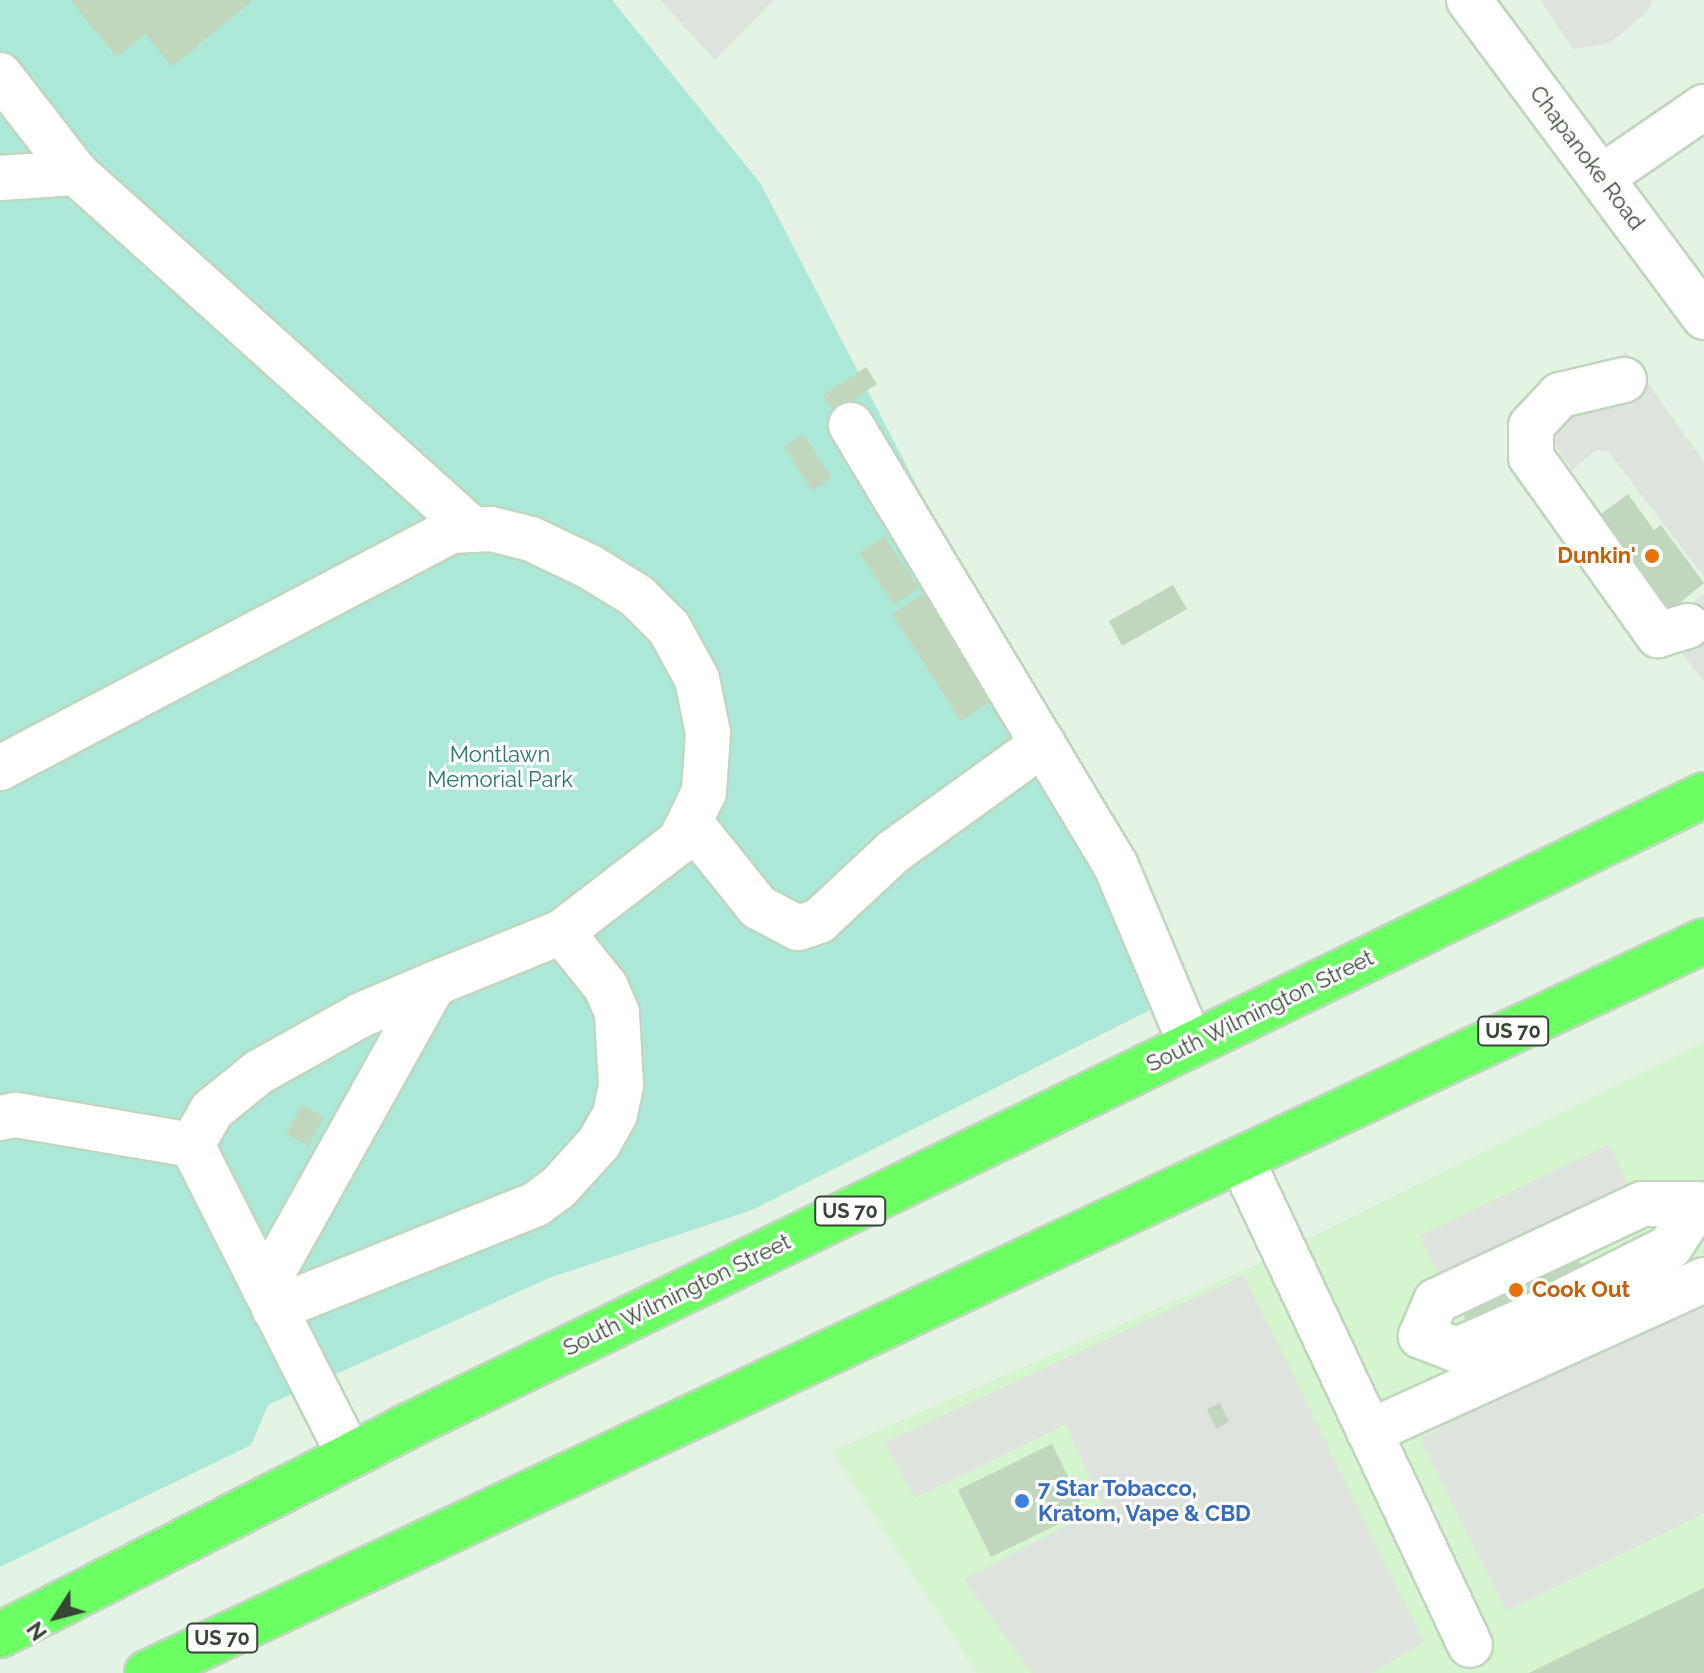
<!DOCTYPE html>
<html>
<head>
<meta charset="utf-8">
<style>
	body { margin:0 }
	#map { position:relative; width:1704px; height:1673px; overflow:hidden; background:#e5f3e5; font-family:Raleway,sans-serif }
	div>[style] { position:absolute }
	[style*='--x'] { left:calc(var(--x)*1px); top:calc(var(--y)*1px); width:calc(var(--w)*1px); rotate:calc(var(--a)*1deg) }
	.commercial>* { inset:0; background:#d5f5cf }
	.green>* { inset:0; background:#ace8d8 }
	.parking>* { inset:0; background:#dee3dd }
	.building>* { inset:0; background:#c0d7bd }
	.roads { filter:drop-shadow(2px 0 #c0d6be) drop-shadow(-2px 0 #c0d6be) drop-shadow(0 2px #c0d6be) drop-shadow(0 -2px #c0d6be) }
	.minor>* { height:44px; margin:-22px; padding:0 22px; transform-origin:22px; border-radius:22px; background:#fff }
	.highway>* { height:44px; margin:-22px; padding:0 22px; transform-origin:22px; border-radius:22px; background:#6cff63 }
	.dots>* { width:22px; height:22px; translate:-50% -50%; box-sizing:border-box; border:4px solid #fff; border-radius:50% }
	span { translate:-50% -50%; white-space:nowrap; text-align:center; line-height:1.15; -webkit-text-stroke:6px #fff; paint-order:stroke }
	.shield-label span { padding:2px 6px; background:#fff; border:2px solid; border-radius:6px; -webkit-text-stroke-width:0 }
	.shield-label { font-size:20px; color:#364534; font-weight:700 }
	.street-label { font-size:22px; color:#364534 }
	.food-label { font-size:22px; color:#c56008; font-weight:700 }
	.right { translate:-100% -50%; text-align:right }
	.left { translate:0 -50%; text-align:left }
	.park-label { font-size:22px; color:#27776f }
	.shop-label { font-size:22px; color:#366cbe; font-weight:700 }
	.north { position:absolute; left:16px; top:1577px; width:80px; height:80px; -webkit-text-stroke:6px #fff; paint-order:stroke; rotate:234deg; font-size:22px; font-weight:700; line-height:32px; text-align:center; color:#364534 }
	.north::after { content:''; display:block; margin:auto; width:28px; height:36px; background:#364534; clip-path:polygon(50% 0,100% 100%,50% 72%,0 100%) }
</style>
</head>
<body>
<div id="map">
	<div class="commercial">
		<i style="clip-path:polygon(1704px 1042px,1704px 1673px,977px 1673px,832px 1451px,1245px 1270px)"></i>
	</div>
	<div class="green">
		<i style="clip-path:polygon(0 0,612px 0,761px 184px,1180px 995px,752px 1210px,549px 1278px,268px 1405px,251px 1445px,0 1567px)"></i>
	</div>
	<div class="parking">
		<i style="clip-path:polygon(660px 0,774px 0,715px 60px)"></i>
		<i style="clip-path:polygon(1541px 0,1653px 0,1646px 13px,1608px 44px,1573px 49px)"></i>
		<i style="clip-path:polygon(1626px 352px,1704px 462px,1704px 577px,1608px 451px,1596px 450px,1572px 470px,1546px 432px,1606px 366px)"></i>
		<i style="clip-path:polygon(1704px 594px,1704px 679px,1703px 680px,1661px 626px)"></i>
		<i style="clip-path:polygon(1609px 1144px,1629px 1187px,1437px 1274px,1420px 1236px)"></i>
		<i style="clip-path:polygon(1244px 1275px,1424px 1642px,1372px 1673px,1032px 1673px,963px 1579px,1103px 1507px,1066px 1424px,915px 1498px,884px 1443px)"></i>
		<i style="clip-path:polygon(1704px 1297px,1704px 1513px,1506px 1611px,1420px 1438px)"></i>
	</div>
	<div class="building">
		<i style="clip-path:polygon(70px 0,253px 0,172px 67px,145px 34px,117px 57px)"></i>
		<i style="clip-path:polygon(866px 367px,877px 384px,834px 412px,823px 395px)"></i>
		<i style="clip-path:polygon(803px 434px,832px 478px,812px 491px,784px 447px)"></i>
		<i style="clip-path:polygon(1628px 494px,1654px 530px,1661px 525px,1704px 583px,1659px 620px,1593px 520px)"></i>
		<i style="clip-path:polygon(884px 536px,919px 588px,894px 605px,859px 553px)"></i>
		<i style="clip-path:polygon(1173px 585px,1187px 609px,1122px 646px,1109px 621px)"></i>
		<i style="clip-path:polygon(929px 590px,996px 698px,961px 721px,892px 614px)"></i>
		<i style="clip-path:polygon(302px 1105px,324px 1117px,308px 1146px,286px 1134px)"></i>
		<i style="clip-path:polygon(1574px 1249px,1584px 1271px,1472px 1333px,1455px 1297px)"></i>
		<i style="clip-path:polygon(1220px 1403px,1229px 1422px,1216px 1429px,1207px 1409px)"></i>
		<i style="clip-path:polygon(1052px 1444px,1085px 1511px,991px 1557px,958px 1490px)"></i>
		<i style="clip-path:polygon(1704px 1588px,1704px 1673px,1529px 1673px,1615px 1631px)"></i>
	</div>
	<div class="roads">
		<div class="minor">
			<i style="--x:1469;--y:0;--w:395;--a:53.4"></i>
			<i style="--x:0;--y:75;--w:124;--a:52.2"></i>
			<i style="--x:76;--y:173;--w:534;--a:41.96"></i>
			<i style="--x:1602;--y:177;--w:124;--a:-34.5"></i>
			<i style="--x:0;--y:178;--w:76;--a:-3.8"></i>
			<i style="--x:1624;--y:380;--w:66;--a:166.8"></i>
			<i style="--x:1560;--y:395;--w:42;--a:133.1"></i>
			<i style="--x:1531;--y:426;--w:31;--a:90"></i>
			<i style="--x:1531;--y:457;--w:219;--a:54.5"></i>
			<i style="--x:1658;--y:635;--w:31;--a:-17"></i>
			<i style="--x:851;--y:425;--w:514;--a:59"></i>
			<i style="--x:1116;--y:866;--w:193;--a:67.2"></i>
			<i style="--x:0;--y:768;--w:509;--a:-27.72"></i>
			<i style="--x:451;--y:531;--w:40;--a:-2.9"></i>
			<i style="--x:491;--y:529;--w:41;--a:14"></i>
			<i style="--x:531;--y:539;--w:65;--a:25.4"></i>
			<i style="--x:590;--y:567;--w:55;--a:31.7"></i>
			<i style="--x:637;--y:596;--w:45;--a:45"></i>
			<i style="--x:669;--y:628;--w:58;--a:61.2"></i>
			<i style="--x:697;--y:679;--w:55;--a:78.5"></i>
			<i style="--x:708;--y:733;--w:59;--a:93.9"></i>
			<i style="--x:704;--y:792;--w:55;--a:116.1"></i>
			<i style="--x:680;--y:841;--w:149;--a:142.4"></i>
			<i style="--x:562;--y:932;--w:138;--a:157.9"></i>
			<i style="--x:434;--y:984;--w:348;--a:119.2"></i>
			<i style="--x:690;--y:822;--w:109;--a:51.3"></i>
			<i style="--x:758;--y:907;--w:45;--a:27.7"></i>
			<i style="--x:798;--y:928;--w:22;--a:-18"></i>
			<i style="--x:819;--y:921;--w:101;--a:-43"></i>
			<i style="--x:893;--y:852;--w:185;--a:-35.8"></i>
			<i style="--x:0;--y:1118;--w:16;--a:-11"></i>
			<i style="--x:16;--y:1115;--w:179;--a:9.7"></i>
			<i style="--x:192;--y:1145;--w:347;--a:63.1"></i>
			<i style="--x:192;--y:1145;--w:40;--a:-60.3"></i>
			<i style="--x:212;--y:1110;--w:60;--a:-39"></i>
			<i style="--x:259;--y:1072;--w:117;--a:-29.2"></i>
			<i style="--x:361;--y:1015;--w:79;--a:-23"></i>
			<i style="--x:1241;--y:1159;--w:537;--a:64.77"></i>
			<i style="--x:1642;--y:1204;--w:56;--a:0"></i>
			<i style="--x:1698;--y:1204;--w:51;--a:123.1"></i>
			<i style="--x:1670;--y:1247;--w:153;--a:153.1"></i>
			<i style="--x:1534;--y:1316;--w:84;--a:156.2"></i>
			<i style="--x:1457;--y:1350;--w:39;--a:-159"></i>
			<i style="--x:1421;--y:1336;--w:38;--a:-67"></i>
			<i style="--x:1436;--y:1301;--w:228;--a:-25.2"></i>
			<i style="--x:274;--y:1309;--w:282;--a:-21.8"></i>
			<i style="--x:536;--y:1204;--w:27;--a:-36"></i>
			<i style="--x:558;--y:1188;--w:61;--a:-47.7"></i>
			<i style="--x:599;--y:1143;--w:33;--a:-61"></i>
			<i style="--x:615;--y:1114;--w:30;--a:-78"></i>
			<i style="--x:621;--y:1085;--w:72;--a:-93.2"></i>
			<i style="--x:617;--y:1013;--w:28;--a:-113"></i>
			<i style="--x:606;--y:987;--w:70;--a:-128.7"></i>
			<i style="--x:1369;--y:1432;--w:368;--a:-24.4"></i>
		</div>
		<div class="highway">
			<i style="--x:0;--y:1635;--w:454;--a:-27.1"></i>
			<i style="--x:404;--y:1428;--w:1446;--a:-25.96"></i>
			<i style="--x:147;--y:1673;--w:1720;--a:-25.18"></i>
		</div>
	</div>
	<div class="dots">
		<i style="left:1652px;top:556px;background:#e8710a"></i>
		<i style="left:1516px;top:1290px;background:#e8710a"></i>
		<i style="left:1022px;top:1501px;background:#3f7fe0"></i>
	</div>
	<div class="shield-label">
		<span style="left:1513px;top:1031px">US 70</span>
		<span style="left:850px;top:1211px">US 70</span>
		<span style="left:222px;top:1638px">US 70</span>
	</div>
	<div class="street-label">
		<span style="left:1587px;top:158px;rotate:53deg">Chapanoke Road</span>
		<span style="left:1260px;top:1011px;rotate:-26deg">South Wilmington Street</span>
		<span style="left:677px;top:1295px;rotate:-26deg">South Wilmington Street</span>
	</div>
	<div class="food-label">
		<span class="right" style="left:1636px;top:556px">Dunkin'</span>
		<span class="left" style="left:1532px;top:1290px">Cook Out</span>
	</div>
	<div class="park-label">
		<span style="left:500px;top:767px">Montlawn<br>Memorial Park</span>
	</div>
	<div class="shop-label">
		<span class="left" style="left:1038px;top:1501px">7 Star Tobacco,<br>Kratom, Vape &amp; CBD</span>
	</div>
	<div class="north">N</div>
</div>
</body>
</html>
